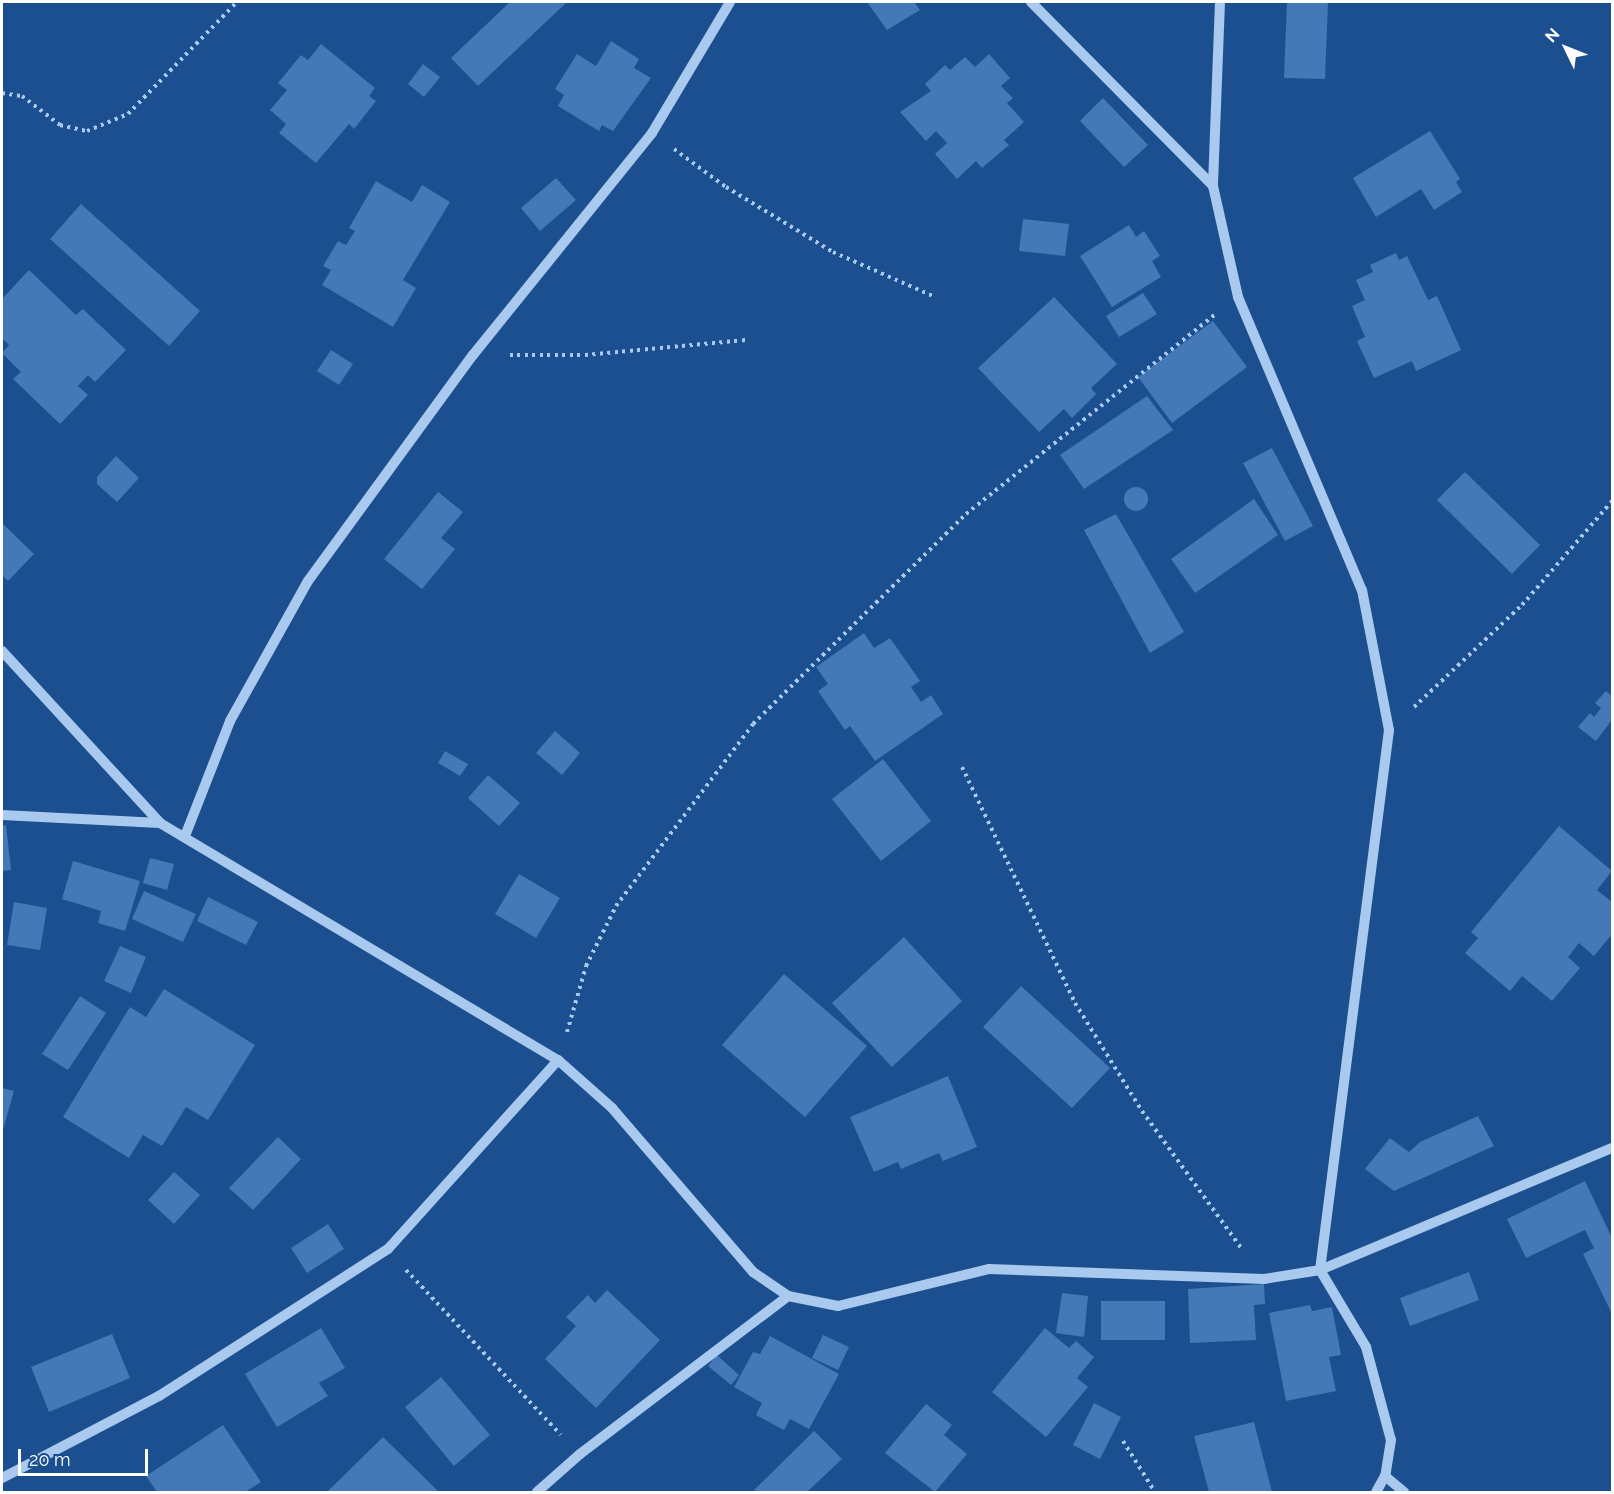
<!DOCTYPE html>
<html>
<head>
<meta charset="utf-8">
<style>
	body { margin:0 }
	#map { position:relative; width:1614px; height:1494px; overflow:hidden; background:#1b4f8f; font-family:Raleway,sans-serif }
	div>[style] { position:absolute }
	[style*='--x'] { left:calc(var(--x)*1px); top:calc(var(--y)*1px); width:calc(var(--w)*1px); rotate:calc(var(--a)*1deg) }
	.building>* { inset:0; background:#4478b7 }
	.round { border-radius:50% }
	.path>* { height:4px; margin-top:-2px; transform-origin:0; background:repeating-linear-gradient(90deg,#a9c9ee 0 3px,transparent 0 7.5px) }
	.minor>* { height:10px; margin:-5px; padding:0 5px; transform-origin:5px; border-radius:5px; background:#a9c9ee }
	span { translate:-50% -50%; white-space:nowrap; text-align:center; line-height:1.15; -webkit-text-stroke:4.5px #1b4f8f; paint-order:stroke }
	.frame { position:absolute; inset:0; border:3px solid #fff; pointer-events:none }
	.north { position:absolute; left:1536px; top:18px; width:60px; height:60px; -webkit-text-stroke:4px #1b4f8f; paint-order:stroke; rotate:313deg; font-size:16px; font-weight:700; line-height:24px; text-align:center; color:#fff }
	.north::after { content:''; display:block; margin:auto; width:21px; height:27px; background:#fff; clip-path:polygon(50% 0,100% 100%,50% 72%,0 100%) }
	.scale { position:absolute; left:18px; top:1449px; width:130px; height:27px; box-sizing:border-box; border:3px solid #fff; border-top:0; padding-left:8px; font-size:18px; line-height:21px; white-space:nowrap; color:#fff; -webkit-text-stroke:4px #1b4f8f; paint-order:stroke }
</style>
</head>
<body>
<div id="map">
	<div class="building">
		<i style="clip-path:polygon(510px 2px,567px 2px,478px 86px,451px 58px)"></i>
		<i style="clip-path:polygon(867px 2px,914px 2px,920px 10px,887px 30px)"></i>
		<i style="clip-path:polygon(1287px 2px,1328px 2px,1325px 79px,1284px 78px)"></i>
		<i style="clip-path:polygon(611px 41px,639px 59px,634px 68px,651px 78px,613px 131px,602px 125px,599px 131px,558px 106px,564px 95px,555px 89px,577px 54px,596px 66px)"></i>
		<i style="clip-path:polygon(321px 44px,375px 88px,369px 96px,376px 101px,354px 129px,349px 124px,316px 163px,279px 133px,286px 124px,270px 110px,287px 90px,278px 83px,301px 55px,308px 60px)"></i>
		<i style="clip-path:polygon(989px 54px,1010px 78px,1001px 86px,1013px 98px,1007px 103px,1024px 122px,1004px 140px,1009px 145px,982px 168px,976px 161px,957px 179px,935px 154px,947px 143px,936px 131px,926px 141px,900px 112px,931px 91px,925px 84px,945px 65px,950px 70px,965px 57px,975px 67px)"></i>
		<i style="clip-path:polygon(423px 64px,440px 77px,424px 97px,408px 84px)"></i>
		<i style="clip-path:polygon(1103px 98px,1148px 145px,1124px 167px,1080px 121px)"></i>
		<i style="clip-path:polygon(1430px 131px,1460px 179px,1456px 182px,1462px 192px,1434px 210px,1421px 189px,1376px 217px,1353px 178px)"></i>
		<i style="clip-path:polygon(556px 178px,576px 200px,540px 231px,521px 208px)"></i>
		<i style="clip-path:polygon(376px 181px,412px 202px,422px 185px,450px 202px,403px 280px,416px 288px,393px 327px,322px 285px,331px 270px,323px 266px,338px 241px,346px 245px,355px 231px,349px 228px)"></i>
		<i style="clip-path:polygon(81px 204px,200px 311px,169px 346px,50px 239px)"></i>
		<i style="clip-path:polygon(1023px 219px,1069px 224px,1065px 256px,1019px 251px)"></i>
		<i style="clip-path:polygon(1129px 225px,1136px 237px,1144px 231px,1160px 256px,1152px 261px,1161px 277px,1112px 307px,1080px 256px)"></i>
		<i style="clip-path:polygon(1396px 253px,1399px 260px,1407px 256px,1428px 300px,1437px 296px,1461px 350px,1416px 371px,1412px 361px,1374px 378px,1357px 341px,1365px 337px,1352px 306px,1365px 300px,1356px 280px,1373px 272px,1370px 265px)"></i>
		<i style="clip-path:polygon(29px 270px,76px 315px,83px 309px,126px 350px,95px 382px,88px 375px,78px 386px,88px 395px,60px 424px,13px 379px,21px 372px,2px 353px,9px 345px,2px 338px,2px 299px)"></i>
		<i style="clip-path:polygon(1143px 293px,1157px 314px,1119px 337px,1106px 316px)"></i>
		<i style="clip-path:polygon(1054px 297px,1117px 364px,1091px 388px,1096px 394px,1072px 418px,1064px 409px,1039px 432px,978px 368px)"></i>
		<i style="clip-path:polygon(1213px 321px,1247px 367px,1172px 423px,1138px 377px)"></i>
		<i style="clip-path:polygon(331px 350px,353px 364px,339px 385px,317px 371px)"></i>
		<i style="clip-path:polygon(1147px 396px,1173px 430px,1084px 489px,1060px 455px)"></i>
		<i style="clip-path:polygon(1272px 448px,1313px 526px,1285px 541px,1243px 463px)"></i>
		<i style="clip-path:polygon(116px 456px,139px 478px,117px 502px,97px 484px,97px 477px)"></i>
		<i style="clip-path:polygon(1465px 472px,1540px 545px,1512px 574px,1437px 500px)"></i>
		<i class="round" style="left:1124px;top:487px;width:24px;height:24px"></i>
		<i style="clip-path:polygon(438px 492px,463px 512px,441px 538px,455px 549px,422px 589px,384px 559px)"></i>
		<i style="clip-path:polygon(1254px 499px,1278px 535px,1195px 593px,1171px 559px)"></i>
		<i style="clip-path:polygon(1116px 514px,1184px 632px,1150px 653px,1084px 530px)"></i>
		<i style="clip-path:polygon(2px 523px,34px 554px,8px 581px,2px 575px)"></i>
		<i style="clip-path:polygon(864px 633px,874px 648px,890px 638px,920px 681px,911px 687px,921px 702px,931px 695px,943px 714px,875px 761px,850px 726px,845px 730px,818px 691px,828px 684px,816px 667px)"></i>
		<i style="clip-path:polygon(1606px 691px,1612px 696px,1612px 720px,1596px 741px,1578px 727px,1590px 713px,1594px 717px,1601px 708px,1595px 703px)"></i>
		<i style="clip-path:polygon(555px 731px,580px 753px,562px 775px,536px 753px)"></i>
		<i style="clip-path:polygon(445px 751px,468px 764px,460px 776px,438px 763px)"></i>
		<i style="clip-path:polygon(883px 759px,931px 821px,881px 861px,832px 799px)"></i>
		<i style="clip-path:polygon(488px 775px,520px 803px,499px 826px,468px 798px)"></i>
		<i style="clip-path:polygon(6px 825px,11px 870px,2px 871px,2px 826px)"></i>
		<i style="clip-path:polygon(1559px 826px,1612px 871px,1597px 890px,1612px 902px,1612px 934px,1594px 956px,1579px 943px,1568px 957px,1580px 968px,1552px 1001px,1522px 976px,1510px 991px,1465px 953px,1478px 938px,1471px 932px)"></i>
		<i style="clip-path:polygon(150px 858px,174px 864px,167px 890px,143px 883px)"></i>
		<i style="clip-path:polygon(73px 861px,140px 881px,125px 931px,98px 923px,101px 911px,62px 899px)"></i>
		<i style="clip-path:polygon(519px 874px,560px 898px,536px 938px,495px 914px)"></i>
		<i style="clip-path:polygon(144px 891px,196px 914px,183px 942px,132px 919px)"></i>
		<i style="clip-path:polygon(208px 897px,258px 922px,246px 945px,197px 921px)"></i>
		<i style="clip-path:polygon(14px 902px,47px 908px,40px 950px,7px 945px)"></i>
		<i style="clip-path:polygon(904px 937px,962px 1001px,892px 1067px,832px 1003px)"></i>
		<i style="clip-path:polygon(120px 946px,146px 957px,131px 993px,104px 981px)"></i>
		<i style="clip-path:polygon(784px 974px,867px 1046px,805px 1117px,722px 1045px)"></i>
		<i style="clip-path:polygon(1021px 986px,1110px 1068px,1072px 1108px,983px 1027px)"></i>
		<i style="clip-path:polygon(164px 989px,255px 1045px,208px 1120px,186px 1107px,162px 1146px,143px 1135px,129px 1158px,63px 1117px,130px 1007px,146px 1017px)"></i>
		<i style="clip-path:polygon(80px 996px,106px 1013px,68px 1070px,42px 1054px)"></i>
		<i style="clip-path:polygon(948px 1076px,977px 1147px,943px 1161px,939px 1153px,901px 1169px,898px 1162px,874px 1172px,850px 1117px)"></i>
		<i style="clip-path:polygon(2px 1088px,14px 1091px,2px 1133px)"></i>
		<i style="clip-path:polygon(1478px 1116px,1494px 1146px,1394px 1191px,1365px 1169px,1390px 1138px,1409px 1152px,1420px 1142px)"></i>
		<i style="clip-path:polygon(278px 1137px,301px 1159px,253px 1210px,229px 1188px)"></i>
		<i style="clip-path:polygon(174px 1172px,200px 1195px,174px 1224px,148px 1200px)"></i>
		<i style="clip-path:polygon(1585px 1181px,1612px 1238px,1612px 1314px,1583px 1254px,1594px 1248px,1585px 1230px,1526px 1258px,1507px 1219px)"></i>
		<i style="clip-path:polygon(328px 1224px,344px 1249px,307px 1273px,291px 1248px)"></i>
		<i style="clip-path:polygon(1469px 1272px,1479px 1300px,1410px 1326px,1400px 1298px)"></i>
		<i style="clip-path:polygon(1264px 1284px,1265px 1304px,1254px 1305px,1256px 1340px,1190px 1343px,1188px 1289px)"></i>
		<i style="clip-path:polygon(607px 1290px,660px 1340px,596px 1408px,545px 1359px,576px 1326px,566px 1317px,588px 1295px,595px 1303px)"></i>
		<i style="clip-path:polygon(1062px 1293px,1088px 1296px,1084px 1337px,1056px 1333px)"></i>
		<i style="clip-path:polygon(1101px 1301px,1165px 1301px,1165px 1340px,1101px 1340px)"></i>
		<i style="clip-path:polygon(1310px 1305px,1312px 1311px,1332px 1307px,1341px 1355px,1329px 1357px,1336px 1391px,1286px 1401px,1269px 1313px)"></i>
		<i style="clip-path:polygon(321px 1328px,345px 1368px,319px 1383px,328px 1396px,277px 1427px,245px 1374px)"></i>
		<i style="clip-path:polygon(1045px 1328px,1069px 1348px,1076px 1341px,1094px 1357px,1077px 1378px,1088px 1387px,1046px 1437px,992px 1392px)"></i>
		<i style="clip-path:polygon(112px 1334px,130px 1378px,49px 1412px,31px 1367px)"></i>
		<i style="clip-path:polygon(823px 1335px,849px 1347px,838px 1370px,812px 1358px)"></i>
		<i style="clip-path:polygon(770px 1336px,839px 1374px,809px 1429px,790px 1419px,784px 1430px,756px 1415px,762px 1403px,734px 1387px,753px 1352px,760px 1354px)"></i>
		<i style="clip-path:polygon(717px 1355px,739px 1375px,731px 1385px,708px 1366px)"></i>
		<i style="clip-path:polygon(441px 1377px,490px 1435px,454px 1466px,405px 1407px)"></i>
		<i style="clip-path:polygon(1094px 1403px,1121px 1417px,1100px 1459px,1073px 1445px)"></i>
		<i style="clip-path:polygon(926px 1404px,952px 1425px,944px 1435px,967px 1454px,935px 1492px,885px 1453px)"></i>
		<i style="clip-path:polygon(1254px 1422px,1272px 1492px,1209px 1492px,1194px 1436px)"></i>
		<i style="clip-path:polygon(223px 1425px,261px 1482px,245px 1492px,157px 1492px,146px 1476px)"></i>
		<i style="clip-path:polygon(814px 1431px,842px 1459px,807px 1492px,757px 1492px,754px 1490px)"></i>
		<i style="clip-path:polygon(383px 1437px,439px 1492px,327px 1492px)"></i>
	</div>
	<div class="path">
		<i style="--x:2;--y:93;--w:20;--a:9"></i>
		<i style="--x:22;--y:96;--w:48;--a:37.3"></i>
		<i style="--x:60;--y:125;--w:28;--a:13"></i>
		<i style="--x:87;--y:131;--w:44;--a:-22.5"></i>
		<i style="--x:128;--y:114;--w:156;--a:-45.8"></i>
		<i style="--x:674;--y:149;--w:64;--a:36.2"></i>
		<i style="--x:726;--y:187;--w:125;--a:31.3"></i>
		<i style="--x:833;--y:252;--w:111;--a:23.8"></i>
		<i style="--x:510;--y:355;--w:75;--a:0"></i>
		<i style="--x:585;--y:355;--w:164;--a:-5.3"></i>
		<i style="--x:1414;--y:707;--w:149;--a:-43.4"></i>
		<i style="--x:1522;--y:605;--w:138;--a:-49.1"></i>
		<i style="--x:962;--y:767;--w:262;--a:64.4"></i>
		<i style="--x:1075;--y:1003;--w:127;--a:58.2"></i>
		<i style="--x:1142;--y:1111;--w:170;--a:54.1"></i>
		<i style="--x:567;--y:1032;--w:69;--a:-73.9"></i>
		<i style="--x:586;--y:966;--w:67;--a:-63.4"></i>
		<i style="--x:616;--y:906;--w:228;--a:-53"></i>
		<i style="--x:753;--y:724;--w:299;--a:-44.6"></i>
		<i style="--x:966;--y:514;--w:320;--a:-38.7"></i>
		<i style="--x:406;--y:1270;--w:226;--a:46.8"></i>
		<i style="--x:1123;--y:1441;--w:60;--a:57.9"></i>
	</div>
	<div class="minor">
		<i style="--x:1031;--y:2;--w:259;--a:45.3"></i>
		<i style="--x:1220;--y:2;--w:184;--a:92.2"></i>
		<i style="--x:1213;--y:186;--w:114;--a:77.3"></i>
		<i style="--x:1238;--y:297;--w:318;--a:67.1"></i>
		<i style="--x:1362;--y:590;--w:143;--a:79.1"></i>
		<i style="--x:1389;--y:730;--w:544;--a:97.28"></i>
		<i style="--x:1320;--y:1270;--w:90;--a:59.1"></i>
		<i style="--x:1366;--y:1347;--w:96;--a:75"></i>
		<i style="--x:1391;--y:1440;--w:36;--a:99"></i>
		<i style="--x:1385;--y:1476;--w:18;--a:119"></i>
		<i style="--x:2;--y:651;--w:234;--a:47.4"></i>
		<i style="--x:160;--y:823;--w:463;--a:30.8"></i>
		<i style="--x:558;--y:1060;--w:72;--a:41.6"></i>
		<i style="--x:612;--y:1108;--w:216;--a:49.3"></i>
		<i style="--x:753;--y:1272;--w:42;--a:34.4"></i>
		<i style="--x:788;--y:1296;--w:51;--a:11.3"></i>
		<i style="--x:838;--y:1306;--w:155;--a:-13.8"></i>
		<i style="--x:989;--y:1269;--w:275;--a:2.1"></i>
		<i style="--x:1264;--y:1279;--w:57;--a:-9.1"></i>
		<i style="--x:1320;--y:1270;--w:316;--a:-22.7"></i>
		<i style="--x:2;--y:815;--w:158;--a:2.9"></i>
		<i style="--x:185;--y:836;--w:123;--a:-68.6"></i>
		<i style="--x:230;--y:721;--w:160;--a:-60.9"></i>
		<i style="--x:308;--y:581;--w:280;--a:-53.9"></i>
		<i style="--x:473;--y:355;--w:285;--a:-51.1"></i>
		<i style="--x:652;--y:133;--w:152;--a:-59.2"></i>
		<i style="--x:1385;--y:1476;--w:25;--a:40"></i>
		<i style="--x:2;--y:1478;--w:177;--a:-27.6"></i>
		<i style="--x:159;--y:1396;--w:272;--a:-32.7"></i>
		<i style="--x:388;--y:1249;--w:254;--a:-48"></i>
		<i style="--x:537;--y:1492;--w:57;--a:-41.5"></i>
		<i style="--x:580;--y:1454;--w:261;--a:-37.2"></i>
	</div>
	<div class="frame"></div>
	<div class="north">N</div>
	<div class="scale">20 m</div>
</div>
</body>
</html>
